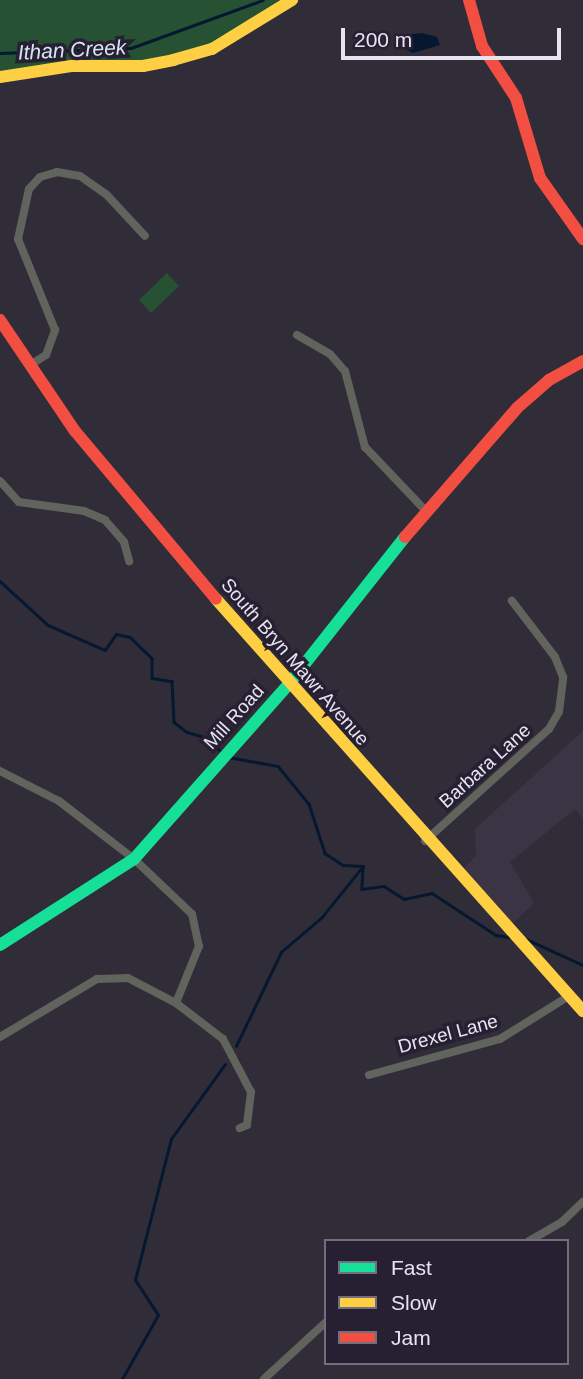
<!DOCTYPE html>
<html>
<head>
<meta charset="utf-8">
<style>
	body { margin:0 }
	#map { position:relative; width:583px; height:1379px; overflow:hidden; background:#302d38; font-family:Arial,sans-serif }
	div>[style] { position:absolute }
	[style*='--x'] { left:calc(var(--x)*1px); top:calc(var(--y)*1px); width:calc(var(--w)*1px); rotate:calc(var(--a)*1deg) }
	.education>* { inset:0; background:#3b3444 }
	.green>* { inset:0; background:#265132 }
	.water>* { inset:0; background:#05182f }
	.stream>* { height:2.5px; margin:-1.25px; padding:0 1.25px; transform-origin:1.25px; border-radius:1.25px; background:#05182f }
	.street>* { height:8px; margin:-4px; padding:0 4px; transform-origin:4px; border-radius:4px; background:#61635d }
	.fast>* { height:12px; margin:-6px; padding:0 6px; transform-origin:6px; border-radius:6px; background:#16e098 }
	.slow>* { height:12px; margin:-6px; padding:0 6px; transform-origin:6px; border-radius:6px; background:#ffcf43 }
	.jam>* { height:12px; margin:-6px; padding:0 6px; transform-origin:6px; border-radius:6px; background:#f24e42 }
	span { translate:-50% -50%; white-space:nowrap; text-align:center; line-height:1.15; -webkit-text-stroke:7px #262032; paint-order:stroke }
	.street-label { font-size:19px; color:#e7e3f0 }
	.water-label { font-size:21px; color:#d8e5f4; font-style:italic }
	.legend { position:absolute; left:324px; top:1239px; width:245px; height:126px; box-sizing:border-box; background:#262032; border:2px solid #736e7e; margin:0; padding:9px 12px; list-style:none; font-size:21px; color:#e7e3f0 }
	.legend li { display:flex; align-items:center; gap:14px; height:35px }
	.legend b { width:35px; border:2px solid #736e7e }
	.scale { position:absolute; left:341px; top:28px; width:220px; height:32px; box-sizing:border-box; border:4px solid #e7e3f0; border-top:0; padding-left:9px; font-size:21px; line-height:24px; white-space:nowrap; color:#e7e3f0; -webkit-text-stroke:5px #262032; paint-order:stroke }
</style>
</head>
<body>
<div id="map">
	<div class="education">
		<i style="clip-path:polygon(583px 731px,583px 819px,575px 809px,510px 862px,534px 903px,511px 925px,460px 872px,476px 856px,475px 829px)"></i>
	</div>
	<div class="green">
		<i style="clip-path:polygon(0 0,292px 0,212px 49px,173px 60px,0 75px)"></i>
		<i style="clip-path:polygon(167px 273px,179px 286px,151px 313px,139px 300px)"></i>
	</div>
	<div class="water">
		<i style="clip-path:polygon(422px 33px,437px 37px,440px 45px,413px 53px,397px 45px,405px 35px)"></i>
	</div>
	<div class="stream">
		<i style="--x:0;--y:53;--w:131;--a:-2.2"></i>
		<i style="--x:131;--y:48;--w:140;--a:-20"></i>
		<i style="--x:0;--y:581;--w:65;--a:42.5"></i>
		<i style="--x:48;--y:625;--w:62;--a:23.7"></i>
		<i style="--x:105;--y:650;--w:19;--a:-55"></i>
		<i style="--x:116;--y:634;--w:14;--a:12"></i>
		<i style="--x:130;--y:637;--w:30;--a:44"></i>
		<i style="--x:152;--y:658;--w:20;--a:90"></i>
		<i style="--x:152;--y:678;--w:20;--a:9"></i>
		<i style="--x:172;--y:681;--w:41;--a:87.2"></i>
		<i style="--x:174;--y:722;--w:16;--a:38"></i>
		<i style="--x:187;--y:732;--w:18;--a:16"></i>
		<i style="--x:204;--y:737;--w:25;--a:40"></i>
		<i style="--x:228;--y:757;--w:51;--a:10.2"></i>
		<i style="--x:278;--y:766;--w:49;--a:50.8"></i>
		<i style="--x:309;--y:804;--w:52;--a:71.9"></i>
		<i style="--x:325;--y:853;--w:22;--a:34"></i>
		<i style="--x:343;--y:865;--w:20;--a:3"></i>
		<i style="--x:363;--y:867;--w:22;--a:93"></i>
		<i style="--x:362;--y:889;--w:22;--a:-8"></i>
		<i style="--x:384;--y:886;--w:24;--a:33"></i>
		<i style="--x:404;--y:899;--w:29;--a:-12"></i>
		<i style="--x:432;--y:893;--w:77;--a:33.3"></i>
		<i style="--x:496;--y:935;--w:13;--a:9"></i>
		<i style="--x:526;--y:939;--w:63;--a:24.5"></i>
		<i style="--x:236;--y:1046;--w:104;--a:-64.4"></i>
		<i style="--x:281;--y:952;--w:54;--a:-40.5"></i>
		<i style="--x:322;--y:917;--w:65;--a:-51.2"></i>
		<i style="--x:122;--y:1379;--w:73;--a:-60.6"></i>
		<i style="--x:158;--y:1315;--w:42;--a:-123.3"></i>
		<i style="--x:135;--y:1280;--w:146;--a:-75.7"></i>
		<i style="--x:171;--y:1139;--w:92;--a:-54.2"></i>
	</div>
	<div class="street">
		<i style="--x:297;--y:335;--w:38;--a:30"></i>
		<i style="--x:330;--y:354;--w:23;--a:49"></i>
		<i style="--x:345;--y:371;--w:79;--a:75.3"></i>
		<i style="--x:365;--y:447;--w:88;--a:46.4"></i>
		<i style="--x:30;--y:365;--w:19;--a:-32"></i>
		<i style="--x:46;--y:355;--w:27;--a:-70"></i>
		<i style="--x:55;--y:330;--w:98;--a:-112.1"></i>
		<i style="--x:18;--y:239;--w:51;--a:-77.6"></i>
		<i style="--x:29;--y:189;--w:16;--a:-47"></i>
		<i style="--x:40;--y:177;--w:18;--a:-16"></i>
		<i style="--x:57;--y:172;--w:23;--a:10"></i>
		<i style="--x:80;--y:176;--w:32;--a:35"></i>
		<i style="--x:106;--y:194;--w:57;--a:47.1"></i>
		<i style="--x:0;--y:481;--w:28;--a:48"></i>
		<i style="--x:19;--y:502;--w:66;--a:7.9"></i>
		<i style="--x:84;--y:511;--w:23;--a:23"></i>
		<i style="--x:105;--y:520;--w:29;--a:49"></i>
		<i style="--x:124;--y:542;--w:20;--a:75"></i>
		<i style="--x:0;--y:771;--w:66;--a:27"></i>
		<i style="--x:59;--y:801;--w:95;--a:37.7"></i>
		<i style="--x:134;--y:859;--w:80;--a:43.5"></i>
		<i style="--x:192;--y:914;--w:33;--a:78"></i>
		<i style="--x:199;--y:946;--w:61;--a:112"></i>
		<i style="--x:425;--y:841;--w:167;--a:-42.1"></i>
		<i style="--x:549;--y:729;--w:20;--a:-60"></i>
		<i style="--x:559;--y:712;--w:35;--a:-83"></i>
		<i style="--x:563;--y:677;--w:22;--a:-112"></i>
		<i style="--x:555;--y:657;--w:71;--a:-127.5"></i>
		<i style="--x:0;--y:1037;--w:113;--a:-30.9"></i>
		<i style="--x:97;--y:979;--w:31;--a:-2"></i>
		<i style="--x:128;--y:978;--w:54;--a:27.5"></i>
		<i style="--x:176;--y:1003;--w:59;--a:37.5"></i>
		<i style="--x:223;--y:1039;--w:60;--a:62.2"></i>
		<i style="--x:251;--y:1092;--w:33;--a:97"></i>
		<i style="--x:247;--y:1125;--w:8;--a:157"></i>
		<i style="--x:369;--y:1075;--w:136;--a:-15.4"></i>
		<i style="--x:500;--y:1039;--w:81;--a:-31.9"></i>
		<i style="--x:529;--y:1241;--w:38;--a:-30"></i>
		<i style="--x:562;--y:1222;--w:29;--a:-44"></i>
		<i style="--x:264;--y:1379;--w:84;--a:-42.6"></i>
	</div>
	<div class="fast">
		<i style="--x:0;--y:945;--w:159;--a:-32.7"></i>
		<i style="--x:134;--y:859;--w:232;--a:-48.5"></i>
		<i style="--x:288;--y:685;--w:189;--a:-51.7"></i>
	</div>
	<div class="slow">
		<i style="--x:0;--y:77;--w:72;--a:-8.8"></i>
		<i style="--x:71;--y:66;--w:72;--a:0"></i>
		<i style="--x:143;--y:66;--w:31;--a:-11"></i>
		<i style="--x:173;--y:60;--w:41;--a:-15.8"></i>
		<i style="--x:212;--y:49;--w:94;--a:-31.5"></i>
		<i style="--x:216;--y:599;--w:552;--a:48.31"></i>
	</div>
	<div class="jam">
		<i style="--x:469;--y:0;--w:48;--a:74.2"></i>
		<i style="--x:482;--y:46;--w:62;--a:56.8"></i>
		<i style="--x:516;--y:98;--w:84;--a:73.3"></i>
		<i style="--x:540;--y:178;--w:75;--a:54.8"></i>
		<i style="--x:0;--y:320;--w:134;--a:56"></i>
		<i style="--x:75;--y:431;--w:219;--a:50"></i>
		<i style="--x:405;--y:537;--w:171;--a:-49"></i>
		<i style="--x:517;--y:408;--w:43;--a:-41.2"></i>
		<i style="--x:549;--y:380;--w:39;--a:-29"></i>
	</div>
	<div class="street-label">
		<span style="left:295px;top:662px;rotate:49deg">South Bryn Mawr Avenue</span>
		<span style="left:234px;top:717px;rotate:-48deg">Mill Road</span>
		<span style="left:485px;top:766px;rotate:-42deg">Barbara Lane</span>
		<span style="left:448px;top:1034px;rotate:-15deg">Drexel Lane</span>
	</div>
	<div class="water-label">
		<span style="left:72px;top:50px;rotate:-3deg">Ithan Creek</span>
	</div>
	<ul class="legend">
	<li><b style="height:9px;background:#16e098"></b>Fast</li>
	<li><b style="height:9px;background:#ffcf43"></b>Slow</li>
	<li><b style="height:9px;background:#f24e42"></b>Jam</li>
	</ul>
	<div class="scale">200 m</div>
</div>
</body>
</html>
